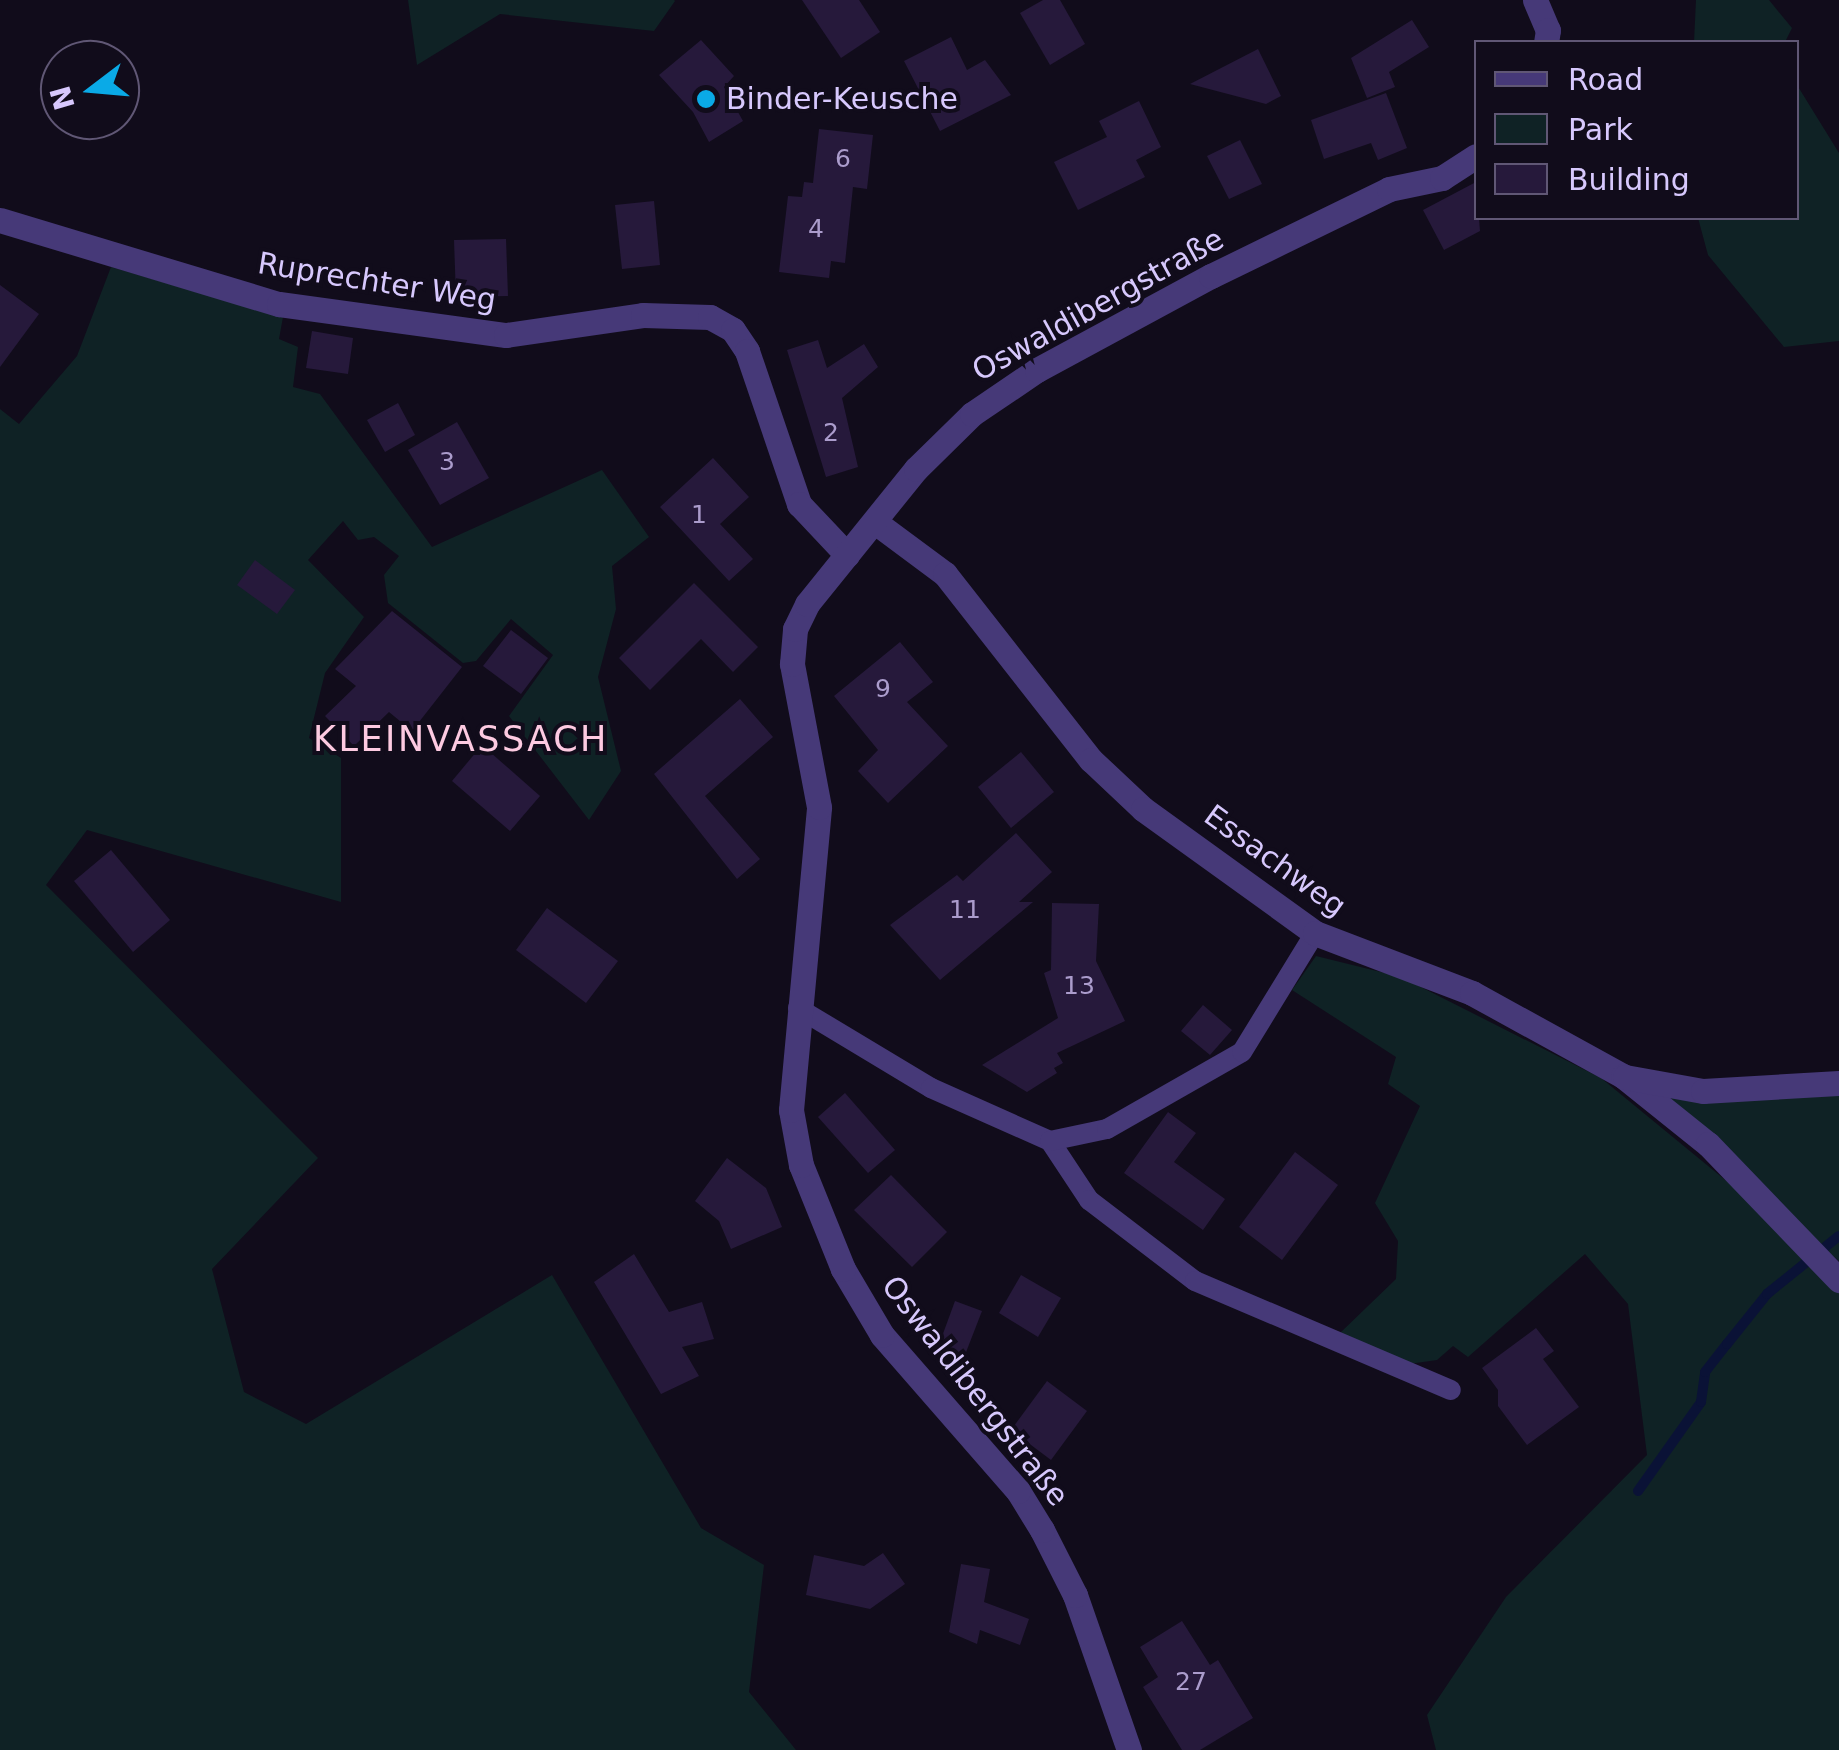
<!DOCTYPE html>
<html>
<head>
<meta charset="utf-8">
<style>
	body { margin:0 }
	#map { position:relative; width:1839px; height:1750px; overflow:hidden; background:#110c1b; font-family:"DejaVu Sans",sans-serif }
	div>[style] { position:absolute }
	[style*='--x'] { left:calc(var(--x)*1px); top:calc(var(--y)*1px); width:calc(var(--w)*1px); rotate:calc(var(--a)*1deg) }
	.green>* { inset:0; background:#0f2225 }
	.stream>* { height:10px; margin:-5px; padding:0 5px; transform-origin:5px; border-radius:5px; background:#0a1236 }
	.building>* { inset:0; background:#26193b }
	.service>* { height:20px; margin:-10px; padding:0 10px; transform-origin:10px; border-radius:10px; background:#463978 }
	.minor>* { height:25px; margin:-12.5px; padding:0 12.5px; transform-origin:12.5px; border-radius:12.5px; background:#463978 }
	.dots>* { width:28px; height:28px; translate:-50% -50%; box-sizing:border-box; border:5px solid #110c1b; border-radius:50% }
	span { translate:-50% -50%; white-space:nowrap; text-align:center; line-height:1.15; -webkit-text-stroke:8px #110c1b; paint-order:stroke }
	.number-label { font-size:25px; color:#ab9ccc }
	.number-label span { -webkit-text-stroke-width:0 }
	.poi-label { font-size:30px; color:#d7c8fd }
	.left { translate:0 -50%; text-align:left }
	.street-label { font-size:30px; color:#d7c8fd }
	.quarter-label { font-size:35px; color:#fdcae1; letter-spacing:2.5px }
	.legend { position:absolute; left:1474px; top:40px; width:325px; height:180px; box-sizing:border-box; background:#110c1b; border:2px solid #605775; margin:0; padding:12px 18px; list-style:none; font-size:30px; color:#d7c8fd }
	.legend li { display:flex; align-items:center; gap:20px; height:50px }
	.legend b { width:50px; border:2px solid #605775 }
	.north { position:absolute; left:40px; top:40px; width:100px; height:100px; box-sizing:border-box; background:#110c1b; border:2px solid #605775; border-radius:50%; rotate:254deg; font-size:28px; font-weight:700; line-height:40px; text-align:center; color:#d7c8fd }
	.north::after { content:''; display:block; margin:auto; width:35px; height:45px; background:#0aaae7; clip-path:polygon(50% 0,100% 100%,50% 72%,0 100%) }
</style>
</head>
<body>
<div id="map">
	<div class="green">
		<i style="clip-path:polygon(408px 0,674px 0,675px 1px,654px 31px,500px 14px,417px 65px)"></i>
		<i style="clip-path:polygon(1696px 0,1769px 0,1792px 28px,1785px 42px,1694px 42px)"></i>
		<i style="clip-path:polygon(1797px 85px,1839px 153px,1839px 341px,1784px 347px,1708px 255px,1698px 218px,1796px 218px)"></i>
		<i style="clip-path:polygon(111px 267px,283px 317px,279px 339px,298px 347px,293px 387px,320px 394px,432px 547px,602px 470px,649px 537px,612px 566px,616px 609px,598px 677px,621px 771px,589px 820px,509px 716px,553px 655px,511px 619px,476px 661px,463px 663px,388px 603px,384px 575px,399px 556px,374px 537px,358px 540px,343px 521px,308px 560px,364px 617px,325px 673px,309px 738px,341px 758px,341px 902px,87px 830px,46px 885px,318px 1158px,212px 1269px,244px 1392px,306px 1424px,552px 1275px,701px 1528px,764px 1565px,749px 1692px,796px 1750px,0 1750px,0 409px,19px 424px,77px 356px)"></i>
		<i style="clip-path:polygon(1316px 956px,1401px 977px,1601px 1078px,1741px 1193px,1839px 1289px,1839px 1750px,1436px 1750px,1427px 1715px,1506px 1597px,1647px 1455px,1628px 1304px,1585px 1254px,1468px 1357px,1453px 1346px,1437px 1360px,1409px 1364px,1340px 1333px,1396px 1279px,1398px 1241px,1375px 1203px,1420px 1106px,1388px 1084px,1396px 1057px,1292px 990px)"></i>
		<i style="clip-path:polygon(1663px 1092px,1839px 1093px,1839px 1261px,1825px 1249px)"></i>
	</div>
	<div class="stream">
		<i style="--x:1638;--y:1491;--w:109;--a:-54.7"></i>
		<i style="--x:1701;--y:1402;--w:30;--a:-82"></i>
		<i style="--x:1705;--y:1372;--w:36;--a:-52"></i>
		<i style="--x:1727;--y:1344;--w:64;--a:-51.3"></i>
		<i style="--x:1767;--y:1294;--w:92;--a:-38.9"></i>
	</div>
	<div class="building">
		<i style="clip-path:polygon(802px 0,859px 0,880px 32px,841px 58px)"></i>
		<i style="clip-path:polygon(1043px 0,1060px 0,1085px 44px,1050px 65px,1020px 13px)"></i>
		<i style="clip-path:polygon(1412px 20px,1429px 47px,1389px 72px,1395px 87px,1367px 98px,1351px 58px)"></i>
		<i style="clip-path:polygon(951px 37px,967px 70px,985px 60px,1011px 95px,940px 131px,904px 61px)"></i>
		<i style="clip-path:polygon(701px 40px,734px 76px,724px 87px,743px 121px,709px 142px,693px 112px,659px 75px)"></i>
		<i style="clip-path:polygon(1258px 49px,1281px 96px,1266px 104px,1190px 84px)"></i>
		<i style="clip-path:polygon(1386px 93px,1407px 148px,1378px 160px,1371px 143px,1324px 159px,1311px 120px)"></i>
		<i style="clip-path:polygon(1139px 101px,1161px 147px,1136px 160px,1145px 177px,1078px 210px,1054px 162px,1107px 137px,1099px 121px)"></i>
		<i style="clip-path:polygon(819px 129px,873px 135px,867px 189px,853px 187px,845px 263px,831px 261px,829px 278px,779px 272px,788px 196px,802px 197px,804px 182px,813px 183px)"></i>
		<i style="clip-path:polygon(1240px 140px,1262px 184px,1229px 199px,1207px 156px)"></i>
		<i style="clip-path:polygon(1476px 182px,1480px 231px,1444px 250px,1423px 210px)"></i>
		<i style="clip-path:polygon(654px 201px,660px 265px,622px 269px,615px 205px)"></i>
		<i style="clip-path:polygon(506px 239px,508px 296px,456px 297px,454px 240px)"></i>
		<i style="clip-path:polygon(0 285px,39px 314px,0 367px)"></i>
		<i style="clip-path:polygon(312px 331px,353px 338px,348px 374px,306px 368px)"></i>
		<i style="clip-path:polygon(818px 340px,827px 368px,864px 344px,878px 367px,842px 398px,858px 467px,826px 477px,787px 350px)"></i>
		<i style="clip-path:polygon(398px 403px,415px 435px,385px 452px,367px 420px)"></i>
		<i style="clip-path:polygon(457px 422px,489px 478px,440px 505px,408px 450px)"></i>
		<i style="clip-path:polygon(713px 458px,749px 497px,720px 524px,753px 559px,729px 581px,660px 507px)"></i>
		<i style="clip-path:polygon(255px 560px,295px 590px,277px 614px,237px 585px)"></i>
		<i style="clip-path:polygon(694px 583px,758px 647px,733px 672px,701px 639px,650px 690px,619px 658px)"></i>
		<i style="clip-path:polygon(392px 611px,462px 667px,412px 731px,389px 712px,354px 746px,325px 716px,356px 686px,335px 669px)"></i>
		<i style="clip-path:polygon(511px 630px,548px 658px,521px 694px,483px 666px)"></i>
		<i style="clip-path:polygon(900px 642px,933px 682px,907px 702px,948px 746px,888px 803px,858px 771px,878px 750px,834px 696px)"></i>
		<i style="clip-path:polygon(740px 699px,773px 737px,705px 796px,760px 859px,737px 879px,654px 774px)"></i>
		<i style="clip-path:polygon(482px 745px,540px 796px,510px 831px,452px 781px)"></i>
		<i style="clip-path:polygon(1021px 752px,1054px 792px,1011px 828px,978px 787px)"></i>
		<i style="clip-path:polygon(1016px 833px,1052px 872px,1019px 902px,1033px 902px,940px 980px,890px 925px,957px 875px,963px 881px)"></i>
		<i style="clip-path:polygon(111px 850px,170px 920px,133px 952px,74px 881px)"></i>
		<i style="clip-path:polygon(1052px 903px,1099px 904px,1096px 961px,1125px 1021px,1057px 1053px,1063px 1063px,1054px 1068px,1057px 1073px,1027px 1092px,982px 1065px,1058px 1018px,1044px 973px,1051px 970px)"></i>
		<i style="clip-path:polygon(547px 908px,618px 961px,586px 1003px,516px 950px)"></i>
		<i style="clip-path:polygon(1203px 1005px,1232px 1030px,1210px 1055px,1181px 1031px)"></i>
		<i style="clip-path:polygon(845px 1093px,895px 1150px,868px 1173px,818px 1117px)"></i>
		<i style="clip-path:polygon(1168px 1112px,1196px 1133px,1174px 1162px,1225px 1199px,1203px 1230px,1124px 1173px)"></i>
		<i style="clip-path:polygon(1295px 1152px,1338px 1185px,1282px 1260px,1239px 1227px)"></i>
		<i style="clip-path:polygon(727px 1158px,766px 1188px,782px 1227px,731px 1249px,719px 1221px,695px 1201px)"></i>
		<i style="clip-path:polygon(891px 1175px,947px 1232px,912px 1267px,854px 1210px)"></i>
		<i style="clip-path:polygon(634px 1254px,669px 1312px,702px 1302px,714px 1339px,682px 1347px,699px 1376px,661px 1394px,594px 1282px)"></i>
		<i style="clip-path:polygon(1021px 1275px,1061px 1298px,1038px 1337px,999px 1313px)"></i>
		<i style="clip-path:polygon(955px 1301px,982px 1311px,963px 1360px,937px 1350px)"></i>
		<i style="clip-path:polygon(1536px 1328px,1554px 1351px,1543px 1359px,1579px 1407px,1527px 1445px,1498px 1406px,1498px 1390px,1482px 1368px)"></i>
		<i style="clip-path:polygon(1047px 1381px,1087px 1411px,1051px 1460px,1011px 1430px)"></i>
		<i style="clip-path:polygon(883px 1553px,905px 1584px,870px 1609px,806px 1595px,814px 1555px,864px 1566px)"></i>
		<i style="clip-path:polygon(961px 1564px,990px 1569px,984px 1602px,1029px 1619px,1020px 1645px,980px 1630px,977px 1644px,949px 1632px)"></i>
		<i style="clip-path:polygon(1182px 1621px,1210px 1665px,1218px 1660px,1253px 1718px,1200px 1750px,1182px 1750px,1143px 1687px,1158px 1677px,1140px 1647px)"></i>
	</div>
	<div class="service">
		<i style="--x:798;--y:1008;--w:155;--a:31"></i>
		<i style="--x:931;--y:1088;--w:130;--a:24"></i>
		<i style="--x:1050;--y:1141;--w:71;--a:56.5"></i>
		<i style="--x:1089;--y:1200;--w:133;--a:37.4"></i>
		<i style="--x:1195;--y:1281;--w:278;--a:23.1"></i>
		<i style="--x:1050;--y:1141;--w:58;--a:-11.9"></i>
		<i style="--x:1107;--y:1129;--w:155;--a:-29.7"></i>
		<i style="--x:1242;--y:1052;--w:140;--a:-58.5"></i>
	</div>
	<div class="minor">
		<i style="--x:1535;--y:0;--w:33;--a:67"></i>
		<i style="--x:1548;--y:30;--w:12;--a:99"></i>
		<i style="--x:0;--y:220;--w:291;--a:16.8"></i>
		<i style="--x:279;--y:304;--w:229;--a:7.8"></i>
		<i style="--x:506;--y:335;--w:138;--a:-8.3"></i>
		<i style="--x:643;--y:315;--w:67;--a:1.7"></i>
		<i style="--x:710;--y:317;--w:26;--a:29"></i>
		<i style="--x:733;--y:330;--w:25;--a:56"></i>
		<i style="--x:747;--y:351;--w:162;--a:71.2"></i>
		<i style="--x:799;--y:504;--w:70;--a:46.7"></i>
		<i style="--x:875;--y:522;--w:87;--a:36.6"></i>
		<i style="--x:945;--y:574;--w:236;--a:51.9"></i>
		<i style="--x:1091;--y:760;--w:71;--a:43.3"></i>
		<i style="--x:1143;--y:809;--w:212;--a:35.8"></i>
		<i style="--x:1315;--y:933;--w:168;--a:20.9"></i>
		<i style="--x:1472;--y:993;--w:172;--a:28.8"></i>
		<i style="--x:1623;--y:1076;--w:109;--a:38.7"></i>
		<i style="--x:1708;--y:1144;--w:189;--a:46.1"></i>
		<i style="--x:1625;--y:1077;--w:79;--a:10.2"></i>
		<i style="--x:1703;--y:1091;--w:136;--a:-3.4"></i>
		<i style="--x:1129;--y:1750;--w:164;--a:-109.2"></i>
		<i style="--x:1075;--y:1595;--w:73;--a:-116.9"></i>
		<i style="--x:1042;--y:1530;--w:46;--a:-121.6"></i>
		<i style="--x:1018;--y:1491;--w:207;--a:-131.1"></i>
		<i style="--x:882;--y:1335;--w:77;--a:-120.6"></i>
		<i style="--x:843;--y:1269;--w:112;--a:-112"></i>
		<i style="--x:801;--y:1165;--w:56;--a:-100.3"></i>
		<i style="--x:791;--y:1110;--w:304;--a:-84.7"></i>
		<i style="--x:819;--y:807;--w:146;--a:-100.7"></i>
		<i style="--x:792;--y:664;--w:35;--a:-85"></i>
		<i style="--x:795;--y:629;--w:28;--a:-64"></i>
		<i style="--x:807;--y:604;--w:174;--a:-51.1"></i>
		<i style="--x:916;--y:469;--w:78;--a:-44.5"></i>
		<i style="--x:972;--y:414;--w:78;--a:-34.1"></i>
		<i style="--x:1037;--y:370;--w:198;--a:-28.4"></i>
		<i style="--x:1211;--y:276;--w:198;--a:-26"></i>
		<i style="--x:1389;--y:189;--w:54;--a:-11.7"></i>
		<i style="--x:1442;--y:178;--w:40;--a:-32.9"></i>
	</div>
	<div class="dots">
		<i style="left:706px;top:99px;background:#0aaae7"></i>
	</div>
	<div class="number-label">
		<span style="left:843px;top:159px">6</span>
		<span style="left:816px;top:229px">4</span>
		<span style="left:831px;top:433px">2</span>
		<span style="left:447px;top:462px">3</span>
		<span style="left:699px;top:515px">1</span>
		<span style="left:883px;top:689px">9</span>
		<span style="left:965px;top:910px">11</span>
		<span style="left:1079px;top:986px">13</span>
		<span style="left:1191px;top:1682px">27</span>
	</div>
	<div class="poi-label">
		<span class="left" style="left:726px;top:99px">Binder-Keusche</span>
	</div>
	<div class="street-label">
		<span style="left:377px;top:282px;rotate:9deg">Ruprechter Weg</span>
		<span style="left:1098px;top:305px;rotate:-29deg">Oswaldibergstraße</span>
		<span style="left:1275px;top:861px;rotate:36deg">Essachweg</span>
		<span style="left:975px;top:1391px;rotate:52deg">Oswaldibergstraße</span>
	</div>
	<div class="quarter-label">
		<span style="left:461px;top:739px">KLEINVASSACH</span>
	</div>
	<ul class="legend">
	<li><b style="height:12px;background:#463978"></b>Road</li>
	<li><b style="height:28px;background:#0f2225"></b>Park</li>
	<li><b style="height:28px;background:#26193b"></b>Building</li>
	</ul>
	<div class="north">N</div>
</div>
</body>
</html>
